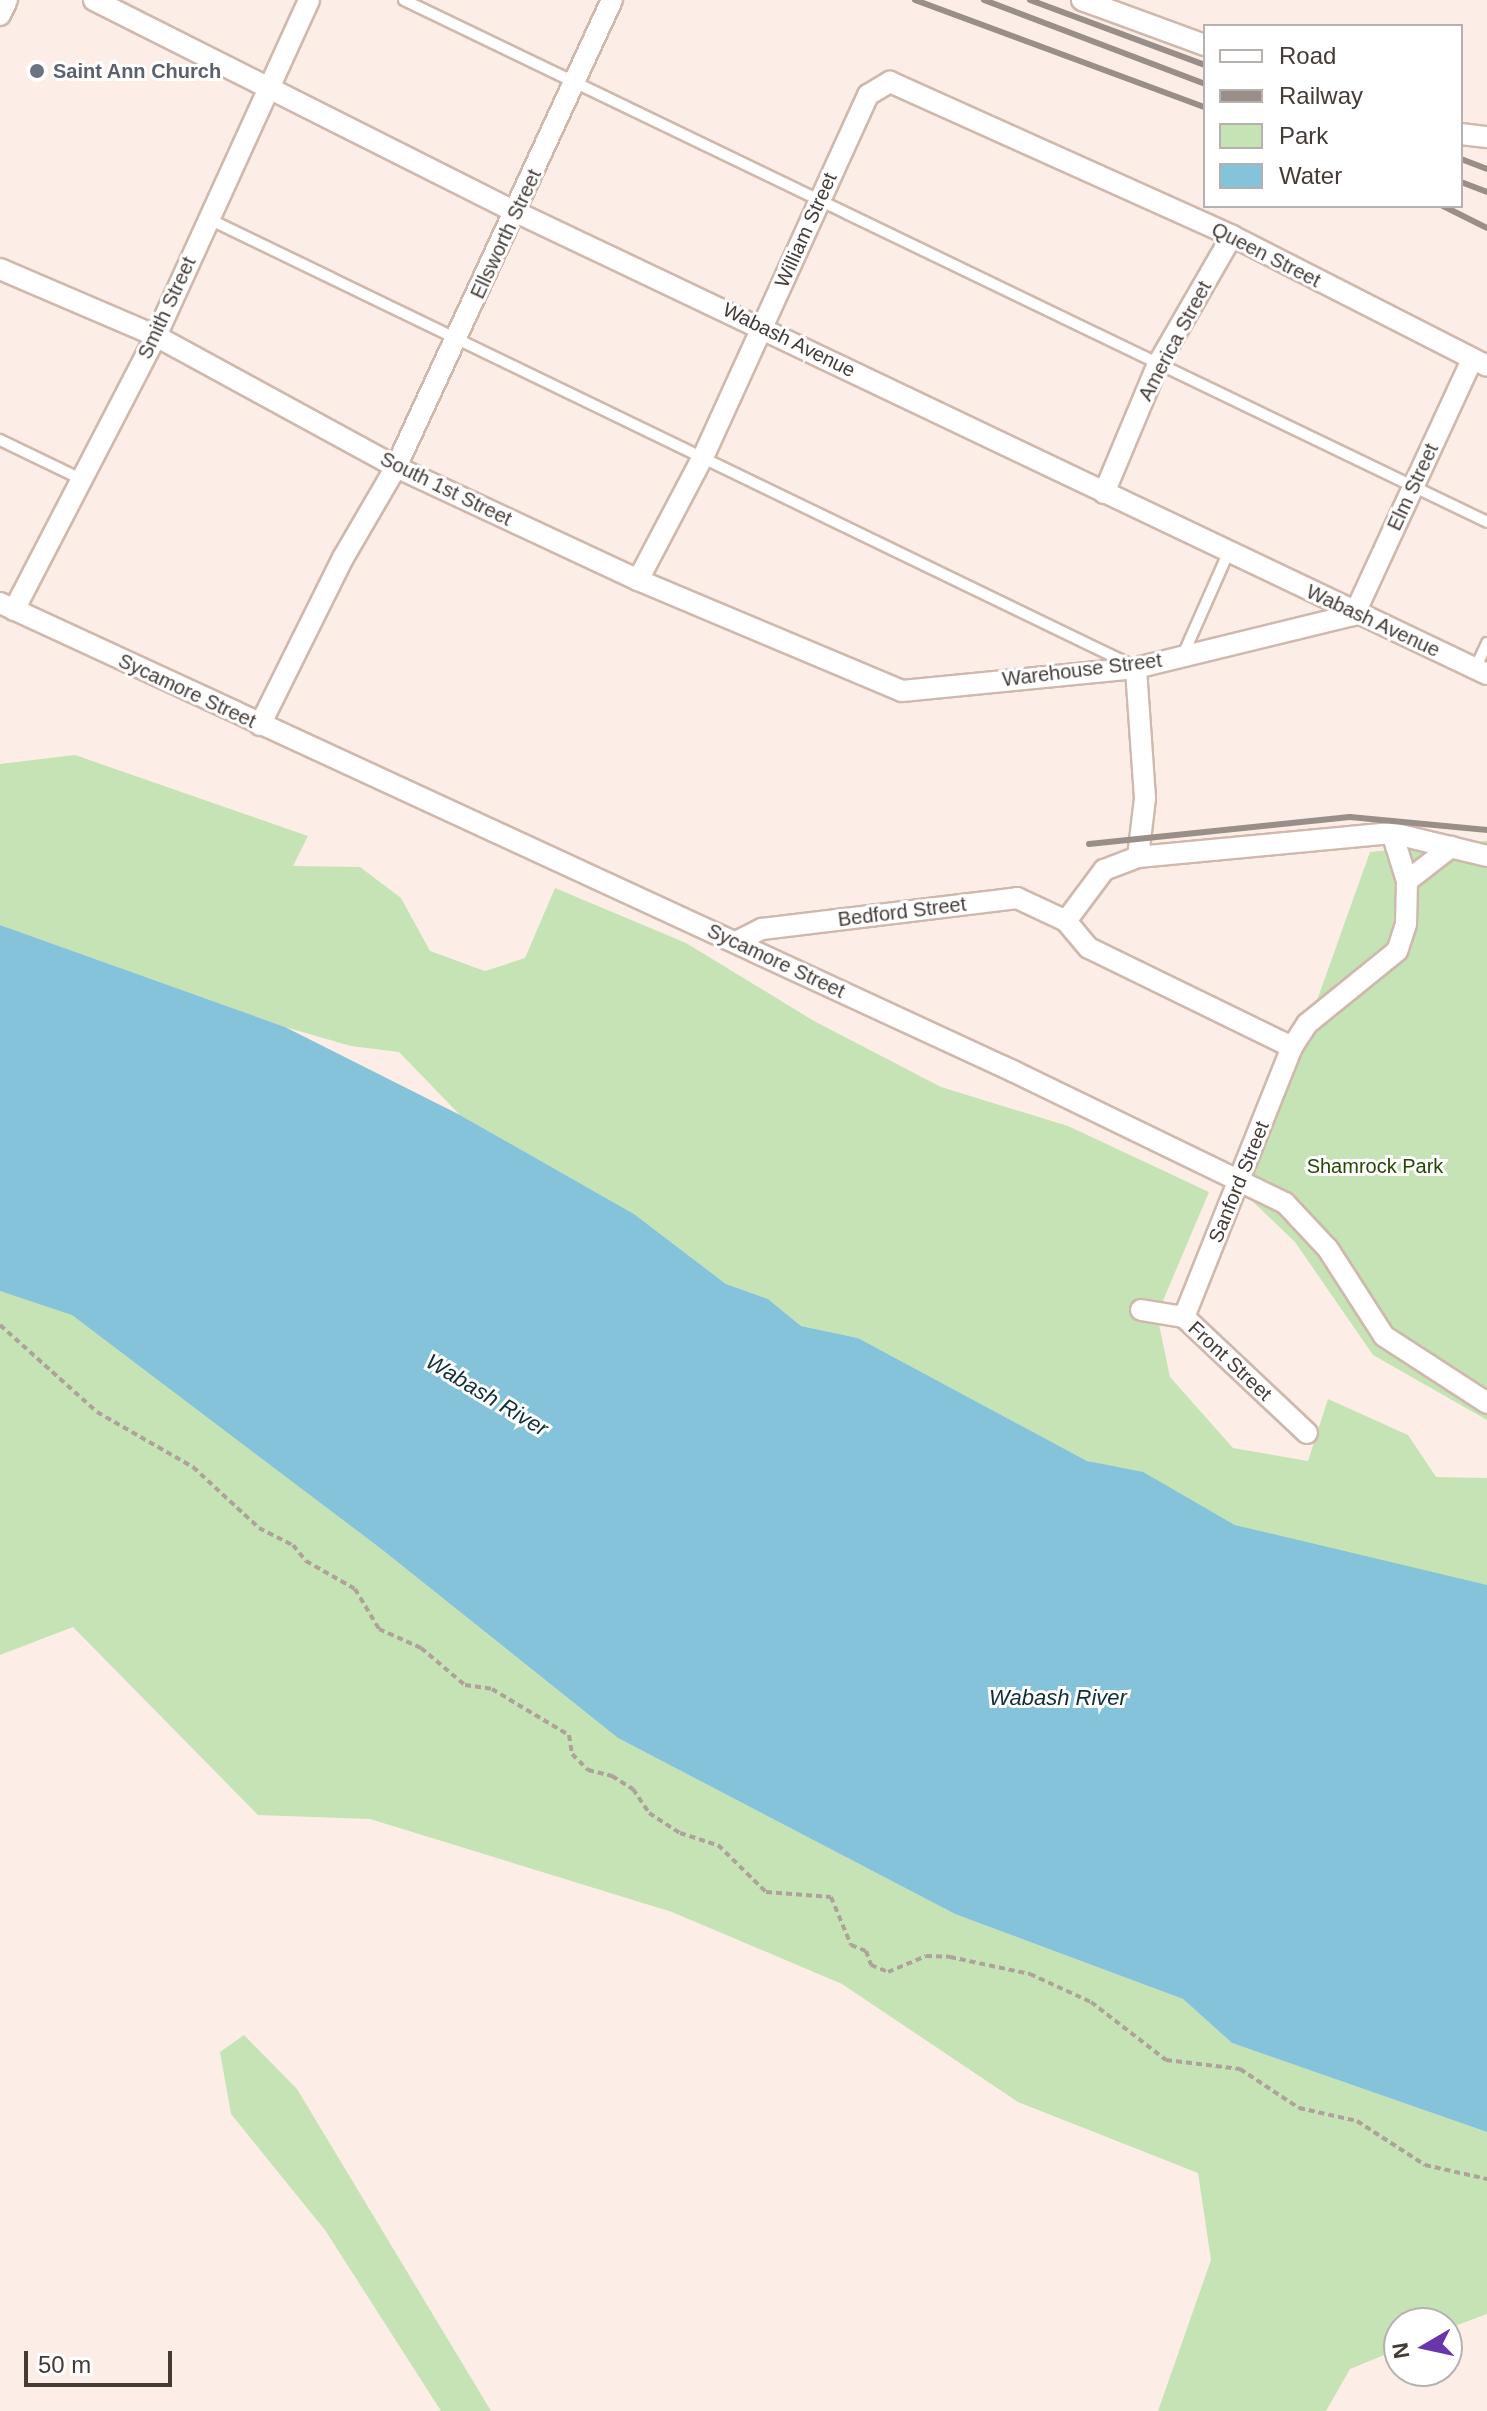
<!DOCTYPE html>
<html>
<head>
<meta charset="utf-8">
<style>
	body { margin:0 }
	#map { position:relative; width:1487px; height:2411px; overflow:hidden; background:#fceee6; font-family:Arial,sans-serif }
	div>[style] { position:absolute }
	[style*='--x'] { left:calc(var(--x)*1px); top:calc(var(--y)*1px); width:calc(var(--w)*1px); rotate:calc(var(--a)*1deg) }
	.green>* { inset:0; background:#c5e3b4 }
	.water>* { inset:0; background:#84c3d9 }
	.path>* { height:4px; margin-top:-2px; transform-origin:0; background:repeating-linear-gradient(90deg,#aea29b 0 6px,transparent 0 10px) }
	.roads { filter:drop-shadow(2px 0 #cfb8ac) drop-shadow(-2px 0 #cfb8ac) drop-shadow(0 2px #cfb8ac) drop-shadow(0 -2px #cfb8ac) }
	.lane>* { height:10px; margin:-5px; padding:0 5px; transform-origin:5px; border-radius:5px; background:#fff }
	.street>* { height:20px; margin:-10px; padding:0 10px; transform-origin:10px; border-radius:10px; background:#fff }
	.rail>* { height:6px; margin:-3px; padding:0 3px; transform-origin:3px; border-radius:3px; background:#9a8f88 }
	.dots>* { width:22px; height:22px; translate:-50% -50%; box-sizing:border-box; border:4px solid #fff; border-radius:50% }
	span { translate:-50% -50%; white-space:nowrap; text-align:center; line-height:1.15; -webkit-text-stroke:6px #fff; paint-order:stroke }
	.worship-label { font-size:20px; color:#5b616d; font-weight:700 }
	.left { translate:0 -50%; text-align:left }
	.street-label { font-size:20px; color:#443b36 }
	.park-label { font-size:20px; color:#244702 }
	.water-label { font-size:22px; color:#0e2e38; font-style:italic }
	.legend { position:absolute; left:1203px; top:24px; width:260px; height:184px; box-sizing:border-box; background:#fff; border:2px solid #b4b1af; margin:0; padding:10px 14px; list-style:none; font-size:24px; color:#443b36 }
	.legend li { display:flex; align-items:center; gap:16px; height:40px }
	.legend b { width:40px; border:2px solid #b4b1af }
	.north { position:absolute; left:1383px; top:2307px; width:80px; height:80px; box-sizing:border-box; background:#fff; border:2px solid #b4b1af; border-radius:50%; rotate:261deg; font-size:22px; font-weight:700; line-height:32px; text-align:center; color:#443b36 }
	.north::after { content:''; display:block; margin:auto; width:28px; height:36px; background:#6a35ac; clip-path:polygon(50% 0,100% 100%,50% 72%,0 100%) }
	.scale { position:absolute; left:24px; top:2351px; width:148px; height:36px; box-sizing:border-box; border:4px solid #443b36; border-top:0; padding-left:10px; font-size:24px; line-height:28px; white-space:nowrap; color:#443b36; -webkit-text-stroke:6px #fff; paint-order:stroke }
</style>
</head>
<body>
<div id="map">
	<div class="green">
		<i style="clip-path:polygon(75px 755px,308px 836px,293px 866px,360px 867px,401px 898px,430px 951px,485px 971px,525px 958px,555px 888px,686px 943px,814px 1021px,941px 1087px,1068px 1126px,1209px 1192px,1157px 1315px,1170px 1377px,1233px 1448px,1308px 1461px,1328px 1399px,1408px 1435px,1436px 1477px,1487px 1478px,1487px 1587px,1235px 1525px,1147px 1475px,1087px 1461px,858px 1338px,801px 1326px,768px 1299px,726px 1284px,634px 1214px,460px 1115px,399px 1052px,351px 1046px,285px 1027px,0 925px,0 764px)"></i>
		<i style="clip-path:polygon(1487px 841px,1487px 1420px,1373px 1355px,1295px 1242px,1247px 1196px,1370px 852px)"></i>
		<i style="clip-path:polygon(0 1291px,72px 1314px,380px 1548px,618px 1738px,955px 1914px,1183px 1999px,1232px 2043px,1487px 2132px,1487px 2314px,1447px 2329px,1447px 2323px,1399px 2323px,1399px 2349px,1350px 2369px,1326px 2411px,1158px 2411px,1211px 2260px,1198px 2173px,1018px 2102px,842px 1984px,672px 1912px,370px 1819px,258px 1815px,73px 1627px,0 1655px)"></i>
		<i style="clip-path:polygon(244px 2035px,297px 2089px,491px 2411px,441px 2411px,325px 2230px,231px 2114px,220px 2052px)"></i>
	</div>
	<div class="water">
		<i style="clip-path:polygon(0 925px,285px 1027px,460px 1115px,634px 1214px,726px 1284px,768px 1299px,801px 1326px,858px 1338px,1087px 1461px,1143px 1472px,1235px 1525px,1487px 1585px,1487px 2132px,1232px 2043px,1183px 1999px,955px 1914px,618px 1738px,380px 1548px,72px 1315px,0 1291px)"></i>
	</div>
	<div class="path">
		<i style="--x:0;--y:1325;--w:130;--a:41.9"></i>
		<i style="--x:97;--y:1412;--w:111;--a:29.8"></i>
		<i style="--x:193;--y:1467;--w:90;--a:42.7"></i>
		<i style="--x:259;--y:1528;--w:38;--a:27"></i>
		<i style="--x:293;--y:1545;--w:21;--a:51"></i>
		<i style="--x:306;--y:1561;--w:56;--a:29.7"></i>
		<i style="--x:355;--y:1589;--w:47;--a:59"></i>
		<i style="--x:379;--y:1629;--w:46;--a:24.3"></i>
		<i style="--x:421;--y:1648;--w:57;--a:40.1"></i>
		<i style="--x:465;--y:1685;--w:27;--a:8"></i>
		<i style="--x:492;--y:1689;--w:90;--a:30.9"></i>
		<i style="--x:569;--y:1735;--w:19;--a:81"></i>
		<i style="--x:572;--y:1754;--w:23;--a:45"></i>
		<i style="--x:588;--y:1770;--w:25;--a:14"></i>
		<i style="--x:612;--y:1776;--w:25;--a:32"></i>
		<i style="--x:633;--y:1789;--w:29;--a:56"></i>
		<i style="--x:649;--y:1813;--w:37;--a:33"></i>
		<i style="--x:680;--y:1833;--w:40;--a:18"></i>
		<i style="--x:718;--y:1845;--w:67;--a:44.4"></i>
		<i style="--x:766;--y:1892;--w:65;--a:4.4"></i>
		<i style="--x:831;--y:1897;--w:52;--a:67.4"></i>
		<i style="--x:851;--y:1945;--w:16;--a:22"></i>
		<i style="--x:866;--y:1951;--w:15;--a:70"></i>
		<i style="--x:871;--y:1965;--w:18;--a:22"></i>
		<i style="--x:888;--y:1972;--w:41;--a:-22.8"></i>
		<i style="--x:926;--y:1956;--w:24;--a:2"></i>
		<i style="--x:950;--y:1957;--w:82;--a:12"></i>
		<i style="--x:1030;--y:1974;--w:67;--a:24.7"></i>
		<i style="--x:1091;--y:2002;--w:95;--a:37.7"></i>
		<i style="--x:1166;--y:2060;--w:75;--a:6.9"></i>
		<i style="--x:1240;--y:2069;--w:71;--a:33.5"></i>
		<i style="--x:1299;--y:2108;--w:59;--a:12.6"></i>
		<i style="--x:1357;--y:2121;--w:81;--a:32.9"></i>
		<i style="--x:1425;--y:2165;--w:64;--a:12.7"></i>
	</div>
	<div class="roads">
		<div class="lane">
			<i style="--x:404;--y:0;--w:1202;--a:25.73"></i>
			<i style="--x:209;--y:219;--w:1024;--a:25.81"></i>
			<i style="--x:0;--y:440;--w:90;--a:25.7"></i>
			<i style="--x:1183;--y:655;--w:114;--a:-66.1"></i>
			<i style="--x:1475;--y:669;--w:29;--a:-65"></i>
		</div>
		<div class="street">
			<i style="--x:94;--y:0;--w:472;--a:26.7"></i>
			<i style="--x:516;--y:212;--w:1075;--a:25.45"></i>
			<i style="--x:1082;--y:0;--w:131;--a:20.1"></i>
			<i style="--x:0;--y:15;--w:17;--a:-65"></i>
			<i style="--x:1461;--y:134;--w:26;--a:7"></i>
			<i style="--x:0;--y:269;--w:170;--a:23.2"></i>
			<i style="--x:156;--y:336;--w:273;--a:28.6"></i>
			<i style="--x:396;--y:467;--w:267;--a:25"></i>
			<i style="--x:638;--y:580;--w:286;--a:22.8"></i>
			<i style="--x:902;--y:691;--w:235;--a:-5.6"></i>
			<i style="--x:1136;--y:668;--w:224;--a:-13.7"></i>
			<i style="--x:1354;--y:615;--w:281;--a:-65.2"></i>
			<i style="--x:1104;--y:493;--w:140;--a:-67.3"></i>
			<i style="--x:1158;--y:364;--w:148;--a:-60"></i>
			<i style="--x:638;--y:580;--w:141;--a:-62.2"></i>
			<i style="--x:704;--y:455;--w:396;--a:-65.5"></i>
			<i style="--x:868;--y:95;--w:26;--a:-31"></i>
			<i style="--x:890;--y:82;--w:375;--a:24.2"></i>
			<i style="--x:1232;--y:236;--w:286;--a:27"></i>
			<i style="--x:0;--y:603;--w:1116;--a:24.8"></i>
			<i style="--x:1013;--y:1071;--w:302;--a:25.9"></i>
			<i style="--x:1285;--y:1203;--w:63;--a:46.9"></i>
			<i style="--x:1328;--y:1249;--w:103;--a:57.2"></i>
			<i style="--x:1384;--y:1336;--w:123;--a:33"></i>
			<i style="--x:14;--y:610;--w:309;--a:-62.6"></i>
			<i style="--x:156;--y:336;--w:369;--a:-65.5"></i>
			<i style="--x:260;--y:725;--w:186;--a:-63.6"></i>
			<i style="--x:343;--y:558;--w:105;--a:-59.8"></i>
			<i style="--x:396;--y:467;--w:515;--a:-65.18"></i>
			<i style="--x:1392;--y:833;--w:98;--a:13.6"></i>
			<i style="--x:1138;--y:857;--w:255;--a:-5.4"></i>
			<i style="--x:1392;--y:833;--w:50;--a:72.6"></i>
			<i style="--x:1407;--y:881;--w:43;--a:91.3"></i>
			<i style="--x:1406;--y:924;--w:28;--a:108"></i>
			<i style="--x:1397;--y:951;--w:116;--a:141"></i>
			<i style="--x:1307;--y:1024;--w:27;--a:123"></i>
			<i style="--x:1292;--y:1047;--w:291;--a:111.8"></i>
			<i style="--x:1407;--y:881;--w:56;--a:-37.7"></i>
			<i style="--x:1066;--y:921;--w:64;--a:-53.3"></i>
			<i style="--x:1104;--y:870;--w:36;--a:-21"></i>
			<i style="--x:1138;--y:857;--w:59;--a:-83.2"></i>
			<i style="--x:1145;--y:798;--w:130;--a:-94"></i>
			<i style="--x:736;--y:942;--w:29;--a:-27"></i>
			<i style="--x:762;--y:929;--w:257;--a:-6.9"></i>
			<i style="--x:1017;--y:898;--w:54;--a:25.1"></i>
			<i style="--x:1066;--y:921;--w:35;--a:50"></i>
			<i style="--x:1089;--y:948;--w:226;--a:26"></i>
			<i style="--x:1141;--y:1310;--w:44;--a:9.2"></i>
			<i style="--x:1184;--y:1317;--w:169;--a:43.3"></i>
		</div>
	</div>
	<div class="rail">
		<i style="--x:915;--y:0;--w:309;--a:20.3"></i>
		<i style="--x:984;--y:0;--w:236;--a:20.8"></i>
		<i style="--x:1030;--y:0;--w:187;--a:20.4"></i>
		<i style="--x:1461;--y:159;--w:28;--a:21"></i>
		<i style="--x:1461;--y:182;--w:28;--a:21"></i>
		<i style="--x:1443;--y:206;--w:49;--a:26.6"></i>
		<i style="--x:1089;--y:844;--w:262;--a:-5.9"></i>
		<i style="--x:1350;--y:817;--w:138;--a:5.4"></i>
	</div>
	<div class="dots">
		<i style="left:37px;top:71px;background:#6b7280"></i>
	</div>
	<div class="worship-label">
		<span class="left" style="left:53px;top:71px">Saint Ann Church</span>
	</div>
	<div class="street-label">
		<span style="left:806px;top:230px;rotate:-66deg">William Street</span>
		<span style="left:506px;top:234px;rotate:-65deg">Ellsworth Street</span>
		<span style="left:1266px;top:255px;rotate:27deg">Queen Street</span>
		<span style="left:167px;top:308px;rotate:-65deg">Smith Street</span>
		<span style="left:789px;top:340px;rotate:26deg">Wabash Avenue</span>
		<span style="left:1175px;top:341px;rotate:-62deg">America Street</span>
		<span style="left:1413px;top:487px;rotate:-65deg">Elm Street</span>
		<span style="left:446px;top:489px;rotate:26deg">South 1st Street</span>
		<span style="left:1373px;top:621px;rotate:25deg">Wabash Avenue</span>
		<span style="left:1082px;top:670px;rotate:-7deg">Warehouse Street</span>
		<span style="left:187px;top:691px;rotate:25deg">Sycamore Street</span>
		<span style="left:902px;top:912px;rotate:-7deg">Bedford Street</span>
		<span style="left:776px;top:961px;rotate:25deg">Sycamore Street</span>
		<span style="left:1239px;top:1182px;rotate:-68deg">Sanford Street</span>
		<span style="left:1230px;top:1361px;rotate:43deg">Front Street</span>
	</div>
	<div class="park-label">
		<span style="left:1375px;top:1166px">Shamrock Park</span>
	</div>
	<div class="water-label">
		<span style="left:487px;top:1395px;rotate:31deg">Wabash River</span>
		<span style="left:1058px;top:1698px">Wabash River</span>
	</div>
	<ul class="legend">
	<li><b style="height:10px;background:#fff"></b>Road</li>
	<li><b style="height:10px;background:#9a8f88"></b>Railway</li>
	<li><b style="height:22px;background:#c5e3b4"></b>Park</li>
	<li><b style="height:22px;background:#84c3d9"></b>Water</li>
	</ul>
	<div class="north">N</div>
	<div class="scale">50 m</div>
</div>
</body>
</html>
